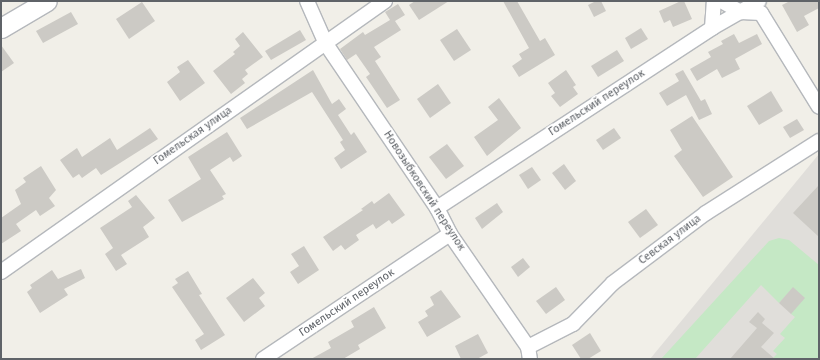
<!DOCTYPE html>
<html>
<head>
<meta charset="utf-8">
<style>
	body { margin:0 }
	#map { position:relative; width:820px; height:360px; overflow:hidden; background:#f1efe8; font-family:"Fira Sans",sans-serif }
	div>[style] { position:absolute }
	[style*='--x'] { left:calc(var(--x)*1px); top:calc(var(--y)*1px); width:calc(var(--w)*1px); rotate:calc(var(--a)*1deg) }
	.industrial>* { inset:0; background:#e0deda }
	.green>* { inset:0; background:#c5e8c5 }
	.building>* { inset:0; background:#cccac5 }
	.roads { filter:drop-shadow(1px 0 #b5b8bc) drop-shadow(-1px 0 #b5b8bc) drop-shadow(0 1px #b5b8bc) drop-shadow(0 -1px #b5b8bc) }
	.street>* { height:14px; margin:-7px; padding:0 7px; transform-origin:7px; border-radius:7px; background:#fff }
	.secondary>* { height:19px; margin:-9.5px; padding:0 9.5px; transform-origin:9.5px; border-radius:9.5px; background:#fff }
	span { translate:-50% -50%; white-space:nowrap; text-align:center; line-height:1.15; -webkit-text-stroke:3.5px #fff; paint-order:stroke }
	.street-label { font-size:11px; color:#5f6368 }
	.frame { position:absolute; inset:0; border:2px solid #5f6368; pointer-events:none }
</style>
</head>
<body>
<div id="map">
	<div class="industrial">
		<i style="clip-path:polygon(819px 154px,819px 359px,650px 359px)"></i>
	</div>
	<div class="green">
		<i style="clip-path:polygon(779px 238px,789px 240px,819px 265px,819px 359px,773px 358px,777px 354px,773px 351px,785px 338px,780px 334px,795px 317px,791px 314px,793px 288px,779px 303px,761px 285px,695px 359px,661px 359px,769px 241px)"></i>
	</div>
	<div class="building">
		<i style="clip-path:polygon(415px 1px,449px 1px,419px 20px,409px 5px)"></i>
		<i style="clip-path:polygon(503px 1px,517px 1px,540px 41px,545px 38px,555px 55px,519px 77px,512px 66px,522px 59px,519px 54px,529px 48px)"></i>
		<i style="clip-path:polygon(596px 1px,601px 1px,606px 11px,594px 17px,588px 5px)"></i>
		<i style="clip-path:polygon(681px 1px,684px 1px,692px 19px,673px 27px,670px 20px,664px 23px,659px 11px)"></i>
		<i style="clip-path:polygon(790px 1px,819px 1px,819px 8px,804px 16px,809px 25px,797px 32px,782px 5px)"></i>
		<i style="clip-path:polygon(142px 2px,155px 21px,129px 39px,116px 19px)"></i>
		<i style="clip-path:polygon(398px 4px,405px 15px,395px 21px,401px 30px,374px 47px,381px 57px,375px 61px,400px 100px,387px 108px,366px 77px,370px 74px,356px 54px,347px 60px,340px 49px,363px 32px,365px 35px,390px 20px,385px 12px)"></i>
		<i style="clip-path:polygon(71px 12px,78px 24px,43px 43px,36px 31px)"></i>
		<i style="clip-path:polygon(641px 28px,648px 39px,631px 49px,625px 38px)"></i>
		<i style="clip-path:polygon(457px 29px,471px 50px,454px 61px,440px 40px)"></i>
		<i style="clip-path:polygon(300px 30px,306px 40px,271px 60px,265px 51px)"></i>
		<i style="clip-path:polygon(243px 32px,263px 57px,245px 70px,248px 74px,242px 79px,245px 83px,231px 94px,213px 71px,235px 54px,233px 52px,240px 46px,235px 39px)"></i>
		<i style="clip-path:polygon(734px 34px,739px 43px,757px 34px,762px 44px,735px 59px,740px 69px,722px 78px,717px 69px,697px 81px,690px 69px,711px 57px,708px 52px,723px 44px,721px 41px)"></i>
		<i style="clip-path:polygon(1px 45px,14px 63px,1px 72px)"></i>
		<i style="clip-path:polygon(617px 50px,624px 61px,598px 77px,591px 66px)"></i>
		<i style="clip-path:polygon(188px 60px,205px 83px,180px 101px,167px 82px,180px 72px,177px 67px)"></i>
		<i style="clip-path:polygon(313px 70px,332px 104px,339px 99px,346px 109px,338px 115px,351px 135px,354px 132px,367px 152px,341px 169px,334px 158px,345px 150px,340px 142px,343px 140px,312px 92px,247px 129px,240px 118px)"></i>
		<i style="clip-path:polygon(566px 70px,576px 85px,573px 87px,578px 94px,560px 107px,551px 96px,555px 93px,548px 83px)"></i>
		<i style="clip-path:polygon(683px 70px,701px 101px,705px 99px,712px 114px,699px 120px,686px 95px,667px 106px,659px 93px,679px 81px,675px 74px)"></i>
		<i style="clip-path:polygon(438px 84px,451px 103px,430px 118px,417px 99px)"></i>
		<i style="clip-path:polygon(771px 91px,783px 111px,759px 125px,747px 106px)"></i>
		<i style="clip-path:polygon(499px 98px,521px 128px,487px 156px,474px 137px,498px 120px,488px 107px)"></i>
		<i style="clip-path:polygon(692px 116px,733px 177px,703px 197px,674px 156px,682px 150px,670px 130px)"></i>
		<i style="clip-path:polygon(797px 119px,804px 130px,790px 138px,783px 127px)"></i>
		<i style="clip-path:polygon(150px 128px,158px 139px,101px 175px,96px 168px,82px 178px,79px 174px,73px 178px,60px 160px,77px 148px,82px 157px,110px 138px,117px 150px)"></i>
		<i style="clip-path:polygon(614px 128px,621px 138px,603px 150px,596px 140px)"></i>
		<i style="clip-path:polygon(227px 132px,242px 156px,233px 162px,230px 157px,210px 170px,226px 194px,222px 196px,224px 199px,182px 222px,168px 200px,201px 179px,188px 157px)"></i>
		<i style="clip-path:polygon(447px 144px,464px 166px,446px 179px,429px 157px)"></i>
		<i style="clip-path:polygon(564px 164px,576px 181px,565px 190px,552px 173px)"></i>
		<i style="clip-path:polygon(41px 166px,56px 190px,49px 198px,55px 206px,40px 216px,36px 210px,16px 224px,21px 231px,1px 244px,1px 218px,21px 204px,15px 190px,26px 182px,23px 178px)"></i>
		<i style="clip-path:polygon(532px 167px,541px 180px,528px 189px,519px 175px)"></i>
		<i style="clip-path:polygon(819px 185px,819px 237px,793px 213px)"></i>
		<i style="clip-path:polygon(389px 193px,405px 215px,392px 224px,389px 220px,376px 229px,373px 224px,356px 235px,359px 240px,345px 250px,341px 245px,333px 251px,323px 237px,363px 210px,361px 209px,372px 201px,374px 204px)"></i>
		<i style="clip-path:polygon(136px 195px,155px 218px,143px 227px,149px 237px,121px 255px,127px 264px,116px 271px,105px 254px,113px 248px,100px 228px,132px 207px,128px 201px)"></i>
		<i style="clip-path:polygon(497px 203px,503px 212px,482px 229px,475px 218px)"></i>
		<i style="clip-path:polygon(646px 209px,658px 225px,640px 238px,628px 222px)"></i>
		<i style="clip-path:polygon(304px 246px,319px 270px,298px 284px,290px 272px,299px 266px,291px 254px)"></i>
		<i style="clip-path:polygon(523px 258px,530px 267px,518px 277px,511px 267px)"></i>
		<i style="clip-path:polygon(81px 269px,85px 278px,64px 289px,68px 295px,40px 313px,27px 292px,32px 288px,30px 285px,52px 270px,58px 279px)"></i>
		<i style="clip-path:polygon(188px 271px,202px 294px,199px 295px,225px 335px,201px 350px,195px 340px,204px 334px,172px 287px,178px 283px,175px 279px)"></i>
		<i style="clip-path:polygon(253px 278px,265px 293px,259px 298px,265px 306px,244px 322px,226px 298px)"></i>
		<i style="clip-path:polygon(556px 287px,565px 300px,546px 314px,536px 301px)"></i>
		<i style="clip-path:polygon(793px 287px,805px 298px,791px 314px,779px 303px)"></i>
		<i style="clip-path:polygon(441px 290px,461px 317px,427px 337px,418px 322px,428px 316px,425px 311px,434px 305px,430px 297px)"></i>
		<i style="clip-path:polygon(374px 307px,386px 328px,358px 345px,360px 349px,343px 359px,311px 359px,331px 348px,328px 342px,354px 327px,351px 321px)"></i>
		<i style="clip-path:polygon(758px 312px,765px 319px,762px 323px,774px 333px,761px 347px,775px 359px,730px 359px,757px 328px,749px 322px)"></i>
		<i style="clip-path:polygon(590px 333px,601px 351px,588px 359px,581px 359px,572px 345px)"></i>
		<i style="clip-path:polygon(478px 334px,488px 353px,477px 359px,461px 359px,455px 346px)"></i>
	</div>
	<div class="roads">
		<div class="street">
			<i style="--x:307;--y:1;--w:47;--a:66.2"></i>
			<i style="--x:326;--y:44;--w:198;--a:55.9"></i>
			<i style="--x:437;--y:208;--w:29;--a:63"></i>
			<i style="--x:450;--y:234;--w:137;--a:55.4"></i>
			<i style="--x:528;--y:347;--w:12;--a:81"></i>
			<i style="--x:721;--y:1;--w:23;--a:29"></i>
			<i style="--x:741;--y:12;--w:20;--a:3"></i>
			<i style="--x:761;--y:13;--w:110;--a:58.3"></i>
			<i style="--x:712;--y:28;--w:27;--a:-86"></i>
			<i style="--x:437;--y:208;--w:329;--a:-33.2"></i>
			<i style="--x:712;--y:28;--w:54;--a:-29.9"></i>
			<i style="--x:1;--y:272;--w:470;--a:-35.2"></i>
			<i style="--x:528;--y:347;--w:51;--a:-27.1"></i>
			<i style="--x:573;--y:324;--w:57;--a:-45.7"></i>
			<i style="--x:613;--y:283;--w:116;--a:-37"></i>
			<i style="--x:706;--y:213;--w:134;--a:-32.5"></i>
			<i style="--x:263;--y:359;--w:225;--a:-33.8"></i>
		</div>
		<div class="secondary">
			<i style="--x:1;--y:28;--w:53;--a:-30.4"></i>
		</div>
	</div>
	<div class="street-label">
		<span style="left:597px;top:103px;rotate:-33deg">Гомельский переулок</span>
		<span style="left:193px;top:136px;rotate:-35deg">Гомельская улица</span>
		<span style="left:424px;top:191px;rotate:57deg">Новозыбковский переулок</span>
		<span style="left:670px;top:240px;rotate:-37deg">Севская улица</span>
		<span style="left:347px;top:303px;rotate:-34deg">Гомельский переулок</span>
	</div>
	<div class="frame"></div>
</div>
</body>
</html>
